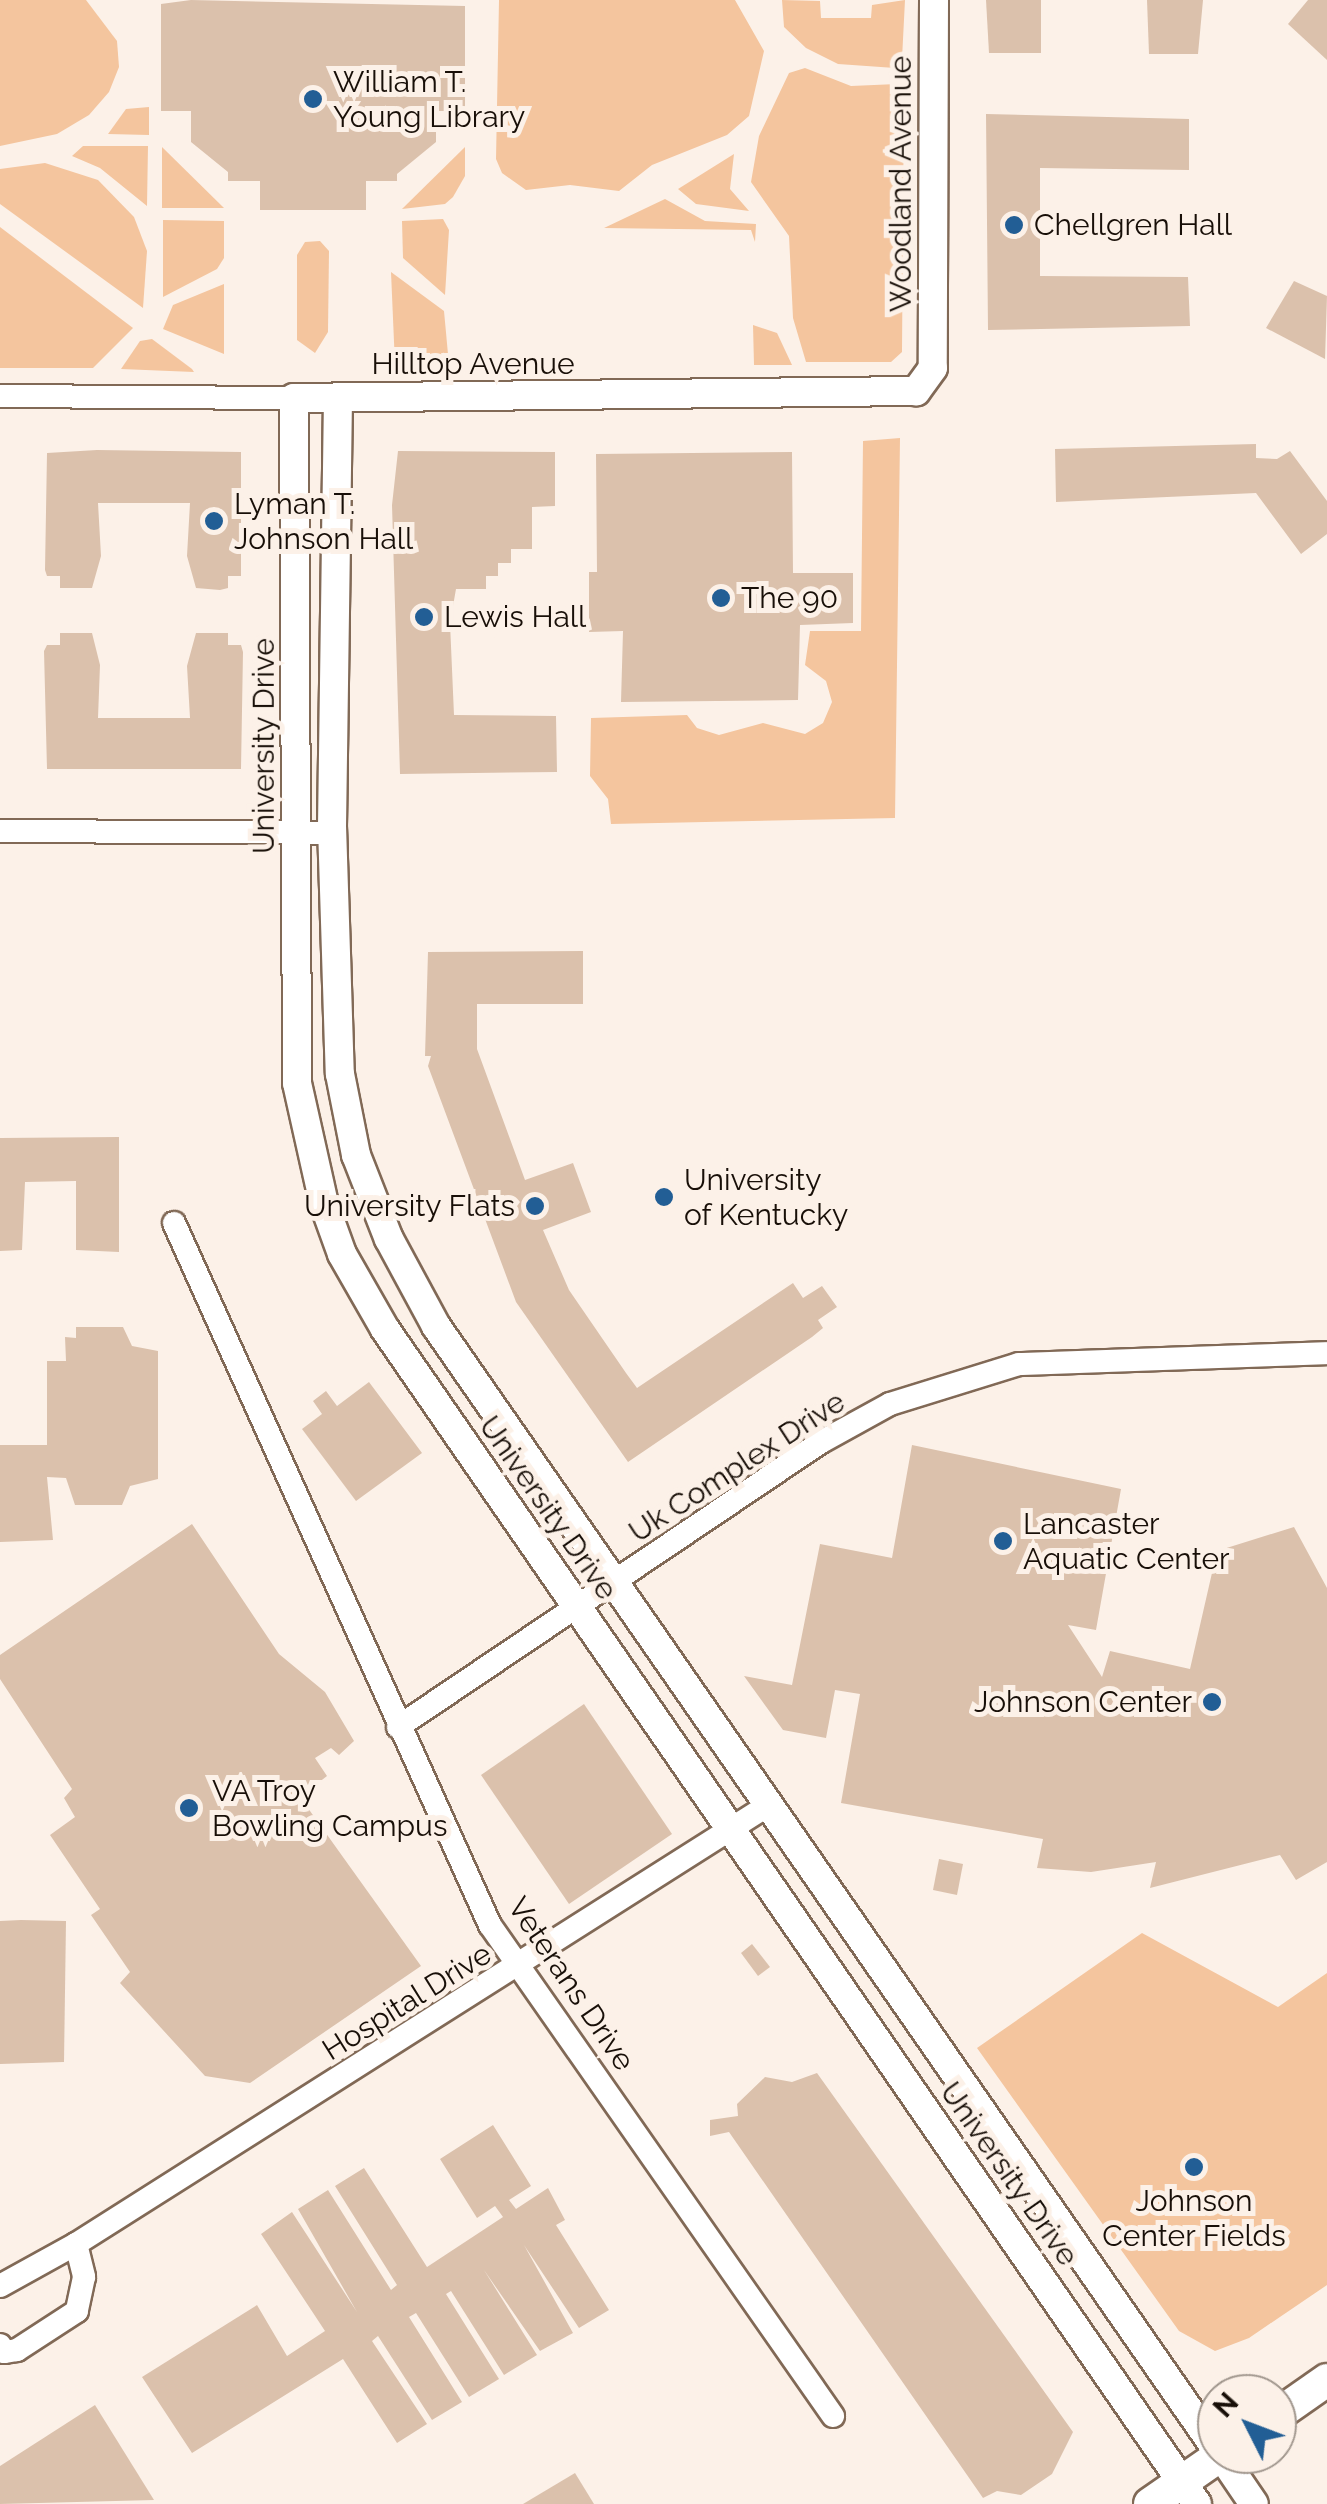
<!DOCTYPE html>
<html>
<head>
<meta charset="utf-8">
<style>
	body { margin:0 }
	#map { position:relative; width:1327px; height:2504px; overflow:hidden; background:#fcf1e8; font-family:Raleway,sans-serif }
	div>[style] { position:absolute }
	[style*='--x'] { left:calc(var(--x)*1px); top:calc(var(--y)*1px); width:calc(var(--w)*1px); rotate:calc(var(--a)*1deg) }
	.green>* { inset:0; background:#f4c59e }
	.building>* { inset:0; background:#dbc1ac }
	.roads { filter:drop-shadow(2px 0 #816956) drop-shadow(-2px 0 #816956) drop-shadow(0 2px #816956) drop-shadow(0 -2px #816956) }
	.minor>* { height:22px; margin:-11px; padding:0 11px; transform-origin:11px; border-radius:11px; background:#fff }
	.tertiary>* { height:28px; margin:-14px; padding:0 14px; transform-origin:14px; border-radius:14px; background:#fff }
	.secondary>* { height:32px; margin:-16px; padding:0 16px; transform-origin:16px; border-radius:16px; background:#fff }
	.dots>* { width:28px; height:28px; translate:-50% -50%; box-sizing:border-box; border:5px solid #fcf1e8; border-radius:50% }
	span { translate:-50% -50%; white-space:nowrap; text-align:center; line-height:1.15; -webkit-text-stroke:10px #fcf1e8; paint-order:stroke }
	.poi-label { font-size:30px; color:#180f08 }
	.left { translate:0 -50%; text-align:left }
	.right { translate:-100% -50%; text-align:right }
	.street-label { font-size:30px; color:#180f08 }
	.north { position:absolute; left:1197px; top:2374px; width:100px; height:100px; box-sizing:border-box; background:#fcf1e8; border:2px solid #a1978e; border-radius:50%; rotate:312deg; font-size:28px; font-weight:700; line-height:40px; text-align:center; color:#180f08 }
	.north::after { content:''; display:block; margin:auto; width:35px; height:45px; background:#225e95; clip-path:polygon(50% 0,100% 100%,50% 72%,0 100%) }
</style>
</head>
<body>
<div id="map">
	<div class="green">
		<i style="clip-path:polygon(0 0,86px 0,117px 41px,119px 67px,109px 92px,89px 115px,57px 134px,0 146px)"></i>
		<i style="clip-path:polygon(499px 0,735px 0,764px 51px,749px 116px,727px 135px,652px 165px,619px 191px,570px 185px,526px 190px,502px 173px,496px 159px)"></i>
		<i style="clip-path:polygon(782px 0,820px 1px,821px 18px,871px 18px,872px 5px,905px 0,902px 59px,895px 68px,838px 64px,806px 48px,784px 27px)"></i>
		<i style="clip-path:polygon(805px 68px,851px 86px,897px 84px,904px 94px,902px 352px,891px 362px,806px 362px,793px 318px,789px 236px,751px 182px,759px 136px,789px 73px)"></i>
		<i style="clip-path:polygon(149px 107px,149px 135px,108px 134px,126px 109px)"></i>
		<i style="clip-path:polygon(83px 146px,148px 146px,147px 206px,100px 168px,72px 156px)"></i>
		<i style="clip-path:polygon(162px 147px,224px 208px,162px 208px)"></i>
		<i style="clip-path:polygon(465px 147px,465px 176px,453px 197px,445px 204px,402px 209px)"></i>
		<i style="clip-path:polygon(734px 154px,730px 189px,749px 211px,696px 204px,678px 189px)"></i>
		<i style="clip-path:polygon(45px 163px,98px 180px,134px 217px,147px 251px,143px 308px,0 204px,0 169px)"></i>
		<i style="clip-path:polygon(665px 199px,705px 221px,756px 224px,755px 242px,751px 230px,604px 228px)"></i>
		<i style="clip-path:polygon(443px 219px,449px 230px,445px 295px,403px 258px,402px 221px)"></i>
		<i style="clip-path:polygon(163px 220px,224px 221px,224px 258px,217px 269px,163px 297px)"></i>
		<i style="clip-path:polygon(0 227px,133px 328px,93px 368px,0 368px)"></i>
		<i style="clip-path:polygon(320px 241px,329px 251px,328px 332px,315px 353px,297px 340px,297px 255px,305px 242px)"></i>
		<i style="clip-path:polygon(391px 272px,444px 311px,449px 365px,395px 365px)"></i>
		<i style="clip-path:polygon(224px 284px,224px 354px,163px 329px,173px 305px)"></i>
		<i style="clip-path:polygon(753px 325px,777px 333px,792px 365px,754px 365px)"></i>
		<i style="clip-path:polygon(152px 339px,192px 369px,194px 372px,121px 369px,140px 341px)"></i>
		<i style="clip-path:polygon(900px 438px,895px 818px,611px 824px,608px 799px,590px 776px,591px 718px,687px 715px,697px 728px,719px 735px,763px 723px,805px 734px,823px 723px,832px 702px,826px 681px,805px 665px,810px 631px,861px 631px,863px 441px)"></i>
		<i style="clip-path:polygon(1142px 1933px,1278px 2007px,1327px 1973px,1327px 2285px,1249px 2338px,1215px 2351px,1179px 2331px,977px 2048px)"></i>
	</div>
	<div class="building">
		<i style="clip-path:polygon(191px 0,465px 6px,465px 111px,436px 111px,436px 142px,397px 174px,397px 181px,366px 181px,366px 210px,260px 210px,260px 181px,228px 181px,228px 172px,191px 142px,191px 111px,161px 111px,161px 4px)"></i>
		<i style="clip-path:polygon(986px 0,1041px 0,1041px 53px,989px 53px)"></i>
		<i style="clip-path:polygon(1147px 0,1203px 0,1198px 54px,1149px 54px)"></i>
		<i style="clip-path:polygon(1308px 0,1327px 0,1327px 60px,1288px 24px)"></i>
		<i style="clip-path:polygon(986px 114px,1189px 119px,1189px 170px,1040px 168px,1040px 276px,1188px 277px,1190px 326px,988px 330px)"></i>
		<i style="clip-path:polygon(1294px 281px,1327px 296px,1325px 359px,1266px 328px)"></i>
		<i style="clip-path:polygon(1256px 444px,1256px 458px,1277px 459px,1290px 451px,1327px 501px,1327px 534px,1301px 554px,1256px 493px,1056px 502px,1055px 449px)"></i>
		<i style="clip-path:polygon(97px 450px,241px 452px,241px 576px,228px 576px,228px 588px,220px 590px,196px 588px,187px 556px,190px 503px,98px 503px,101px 556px,92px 588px,60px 588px,60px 576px,47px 576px,45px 570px,47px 453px)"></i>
		<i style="clip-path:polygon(398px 451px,555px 452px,555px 506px,532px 507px,532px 549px,511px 549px,511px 563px,498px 563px,498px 576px,486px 576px,486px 589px,456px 589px,450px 623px,454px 715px,556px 716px,557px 772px,400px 774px,392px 505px)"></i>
		<i style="clip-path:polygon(792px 452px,793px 573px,853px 573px,853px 623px,800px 625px,798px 700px,621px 702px,623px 631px,589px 632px,589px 572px,597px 572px,596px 454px)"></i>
		<i style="clip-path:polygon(60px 633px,92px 633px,100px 665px,98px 718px,190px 718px,187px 666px,196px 633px,228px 633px,228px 645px,241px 645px,243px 652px,241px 769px,47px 769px,44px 651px,47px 645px,60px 645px)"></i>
		<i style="clip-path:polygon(583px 951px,583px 1004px,477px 1004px,477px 1049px,525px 1180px,573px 1163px,591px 1212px,543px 1230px,569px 1290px,626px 1373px,637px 1388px,793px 1283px,803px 1298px,822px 1286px,837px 1307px,818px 1320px,823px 1328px,812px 1337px,628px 1462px,516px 1302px,428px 1066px,431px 1056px,425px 1056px,428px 952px)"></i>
		<i style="clip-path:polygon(119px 1137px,119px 1252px,76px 1250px,76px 1181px,25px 1182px,22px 1250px,0 1251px,0 1138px)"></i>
		<i style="clip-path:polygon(76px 1327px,123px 1327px,132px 1346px,158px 1351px,158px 1479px,130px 1486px,122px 1505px,75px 1505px,66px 1478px,47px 1477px,53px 1540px,0 1542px,0 1445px,47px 1445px,47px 1361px,66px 1361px,65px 1337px,76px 1338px)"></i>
		<i style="clip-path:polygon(369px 1382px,422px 1453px,356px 1501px,302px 1429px,322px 1414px,313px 1401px,326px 1391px,337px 1406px)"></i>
		<i style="clip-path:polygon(912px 1445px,1121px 1489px,1096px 1630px,1068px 1625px,1102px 1677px,1110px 1651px,1190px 1669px,1217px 1551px,1294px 1527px,1327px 1588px,1327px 1862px,1296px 1880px,1280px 1855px,1150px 1888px,1156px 1862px,1091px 1872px,1037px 1868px,1043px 1839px,841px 1803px,860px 1694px,835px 1690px,826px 1738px,783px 1730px,744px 1676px,792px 1685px,820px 1544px,892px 1558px)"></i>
		<i style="clip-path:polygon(192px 1524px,279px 1654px,325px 1692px,354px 1741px,339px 1755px,331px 1748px,315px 1758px,327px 1776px,300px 1797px,421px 1966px,250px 2083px,205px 2076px,120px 1983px,130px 1972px,91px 1915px,100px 1909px,50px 1835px,75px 1817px,64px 1798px,72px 1789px,0 1679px,0 1655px)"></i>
		<i style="clip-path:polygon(584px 1704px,672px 1834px,569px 1904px,481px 1775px)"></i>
		<i style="clip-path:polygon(939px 1859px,963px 1864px,957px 1895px,933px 1890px)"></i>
		<i style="clip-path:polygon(21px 1920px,66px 1921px,64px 2062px,0 2064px,0 1921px)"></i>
		<i style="clip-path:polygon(752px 1944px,770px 1967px,758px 1976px,741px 1953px)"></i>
		<i style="clip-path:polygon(817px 2073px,1073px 2432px,1052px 2474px,1021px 2495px,997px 2491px,983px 2498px,729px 2132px,710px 2136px,710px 2120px,738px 2116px,737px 2104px,765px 2077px,792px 2082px)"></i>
		<i style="clip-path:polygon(493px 2125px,531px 2186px,509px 2200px,516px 2209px,548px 2188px,565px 2220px,556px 2225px,609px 2310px,579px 2328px,524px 2245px,573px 2333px,540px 2351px,484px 2270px,537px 2355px,504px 2375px,451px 2291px,446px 2294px,499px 2379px,469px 2397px,416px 2313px,409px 2317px,462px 2402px,432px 2420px,378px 2336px,372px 2341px,427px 2424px,397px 2443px,343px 2359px,192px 2453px,142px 2377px,257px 2305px,287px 2356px,325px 2331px,261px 2234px,292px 2212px,357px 2312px,298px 2209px,328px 2190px,391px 2290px,397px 2285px,335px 2186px,364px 2168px,427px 2267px,503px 2217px,495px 2206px,477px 2218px,440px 2159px)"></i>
		<i style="clip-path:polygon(95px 2405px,154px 2500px,0 2504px,0 2466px)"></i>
		<i style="clip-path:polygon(575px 2473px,594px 2504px,523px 2504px)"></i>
	</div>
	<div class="roads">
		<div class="minor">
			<i style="--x:0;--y:396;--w:294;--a:0.4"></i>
			<i style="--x:0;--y:831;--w:333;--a:0.3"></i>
			<i style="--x:174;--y:1223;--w:770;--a:65.77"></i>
			<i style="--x:490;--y:1925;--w:599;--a:55.06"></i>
			<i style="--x:398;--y:1727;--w:510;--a:-33.97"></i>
			<i style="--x:821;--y:1442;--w:79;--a:-28.8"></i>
			<i style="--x:890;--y:1404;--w:135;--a:-17.2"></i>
			<i style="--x:1019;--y:1364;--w:308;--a:-2"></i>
			<i style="--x:76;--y:2244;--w:818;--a:-32.37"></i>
			<i style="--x:0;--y:2286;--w:87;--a:-28.9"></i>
			<i style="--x:76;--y:2244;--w:34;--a:76"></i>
			<i style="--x:84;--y:2277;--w:35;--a:102"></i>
			<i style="--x:77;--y:2311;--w:72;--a:147"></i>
			<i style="--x:17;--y:2350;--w:13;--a:171"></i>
			<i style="--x:4;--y:2352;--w:8;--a:-120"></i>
		</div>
		<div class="tertiary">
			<i style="--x:934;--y:0;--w:368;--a:90.2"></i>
			<i style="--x:933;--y:368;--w:29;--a:126"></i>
			<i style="--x:916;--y:391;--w:622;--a:179.36"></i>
			<i style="--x:294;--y:398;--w:685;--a:89.75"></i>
			<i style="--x:297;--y:1083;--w:124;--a:77.4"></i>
			<i style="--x:324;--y:1204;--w:53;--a:70.2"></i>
			<i style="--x:342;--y:1254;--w:86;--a:60.2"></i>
			<i style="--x:385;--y:1329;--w:1428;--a:55.35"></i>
			<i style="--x:338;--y:397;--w:429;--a:90.8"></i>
			<i style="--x:332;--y:826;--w:248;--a:88.2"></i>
			<i style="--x:340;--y:1074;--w:83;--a:78.8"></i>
			<i style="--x:356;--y:1155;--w:90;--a:68.6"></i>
			<i style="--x:389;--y:1239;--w:99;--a:61.6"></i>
			<i style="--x:436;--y:1326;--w:1369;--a:55.21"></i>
			<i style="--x:1220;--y:2454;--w:60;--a:55.8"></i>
		</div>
		<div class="secondary">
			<i style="--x:1277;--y:2415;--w:61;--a:-35"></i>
			<i style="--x:1150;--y:2504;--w:88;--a:-34.8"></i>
		</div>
	</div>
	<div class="dots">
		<i style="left:313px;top:99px;background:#225e95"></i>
		<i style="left:1014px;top:225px;background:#225e95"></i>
		<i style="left:214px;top:521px;background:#225e95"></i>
		<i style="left:721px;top:598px;background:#225e95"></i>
		<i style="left:424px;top:617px;background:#225e95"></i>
		<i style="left:664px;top:1197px;background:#225e95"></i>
		<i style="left:535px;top:1206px;background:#225e95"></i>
		<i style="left:1003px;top:1541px;background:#225e95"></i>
		<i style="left:1212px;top:1702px;background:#225e95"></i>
		<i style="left:189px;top:1808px;background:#225e95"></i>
		<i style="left:1194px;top:2167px;background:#225e95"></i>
	</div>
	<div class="poi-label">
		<span class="left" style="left:333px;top:99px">William T.<br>Young Library</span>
		<span class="left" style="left:1034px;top:225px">Chellgren Hall</span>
		<span class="left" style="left:234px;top:521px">Lyman T.<br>Johnson Hall</span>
		<span class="left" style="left:741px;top:598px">The 90</span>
		<span class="left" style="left:444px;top:617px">Lewis Hall</span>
		<span class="left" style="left:684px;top:1197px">University<br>of Kentucky</span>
		<span class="right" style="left:515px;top:1206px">University Flats</span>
		<span class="left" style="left:1023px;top:1541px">Lancaster<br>Aquatic Center</span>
		<span class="right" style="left:1192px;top:1702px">Johnson Center</span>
		<span class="left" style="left:212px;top:1808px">VA Troy<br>Bowling Campus</span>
		<span style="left:1194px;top:2218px">Johnson<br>Center Fields</span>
	</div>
	<div class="street-label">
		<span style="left:901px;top:184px;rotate:-90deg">Woodland Avenue</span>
		<span style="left:473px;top:364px">Hilltop Avenue</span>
		<span style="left:264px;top:746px;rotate:-90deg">University Drive</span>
		<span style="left:737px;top:1467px;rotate:-33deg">Uk Complex Drive</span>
		<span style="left:548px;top:1508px;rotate:55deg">University Drive</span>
		<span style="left:571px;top:1984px;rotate:56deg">Veterans Drive</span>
		<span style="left:407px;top:2002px;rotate:-32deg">Hospital Drive</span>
		<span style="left:1009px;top:2174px;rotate:55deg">University Drive</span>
	</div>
	<div class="north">N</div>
</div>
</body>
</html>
